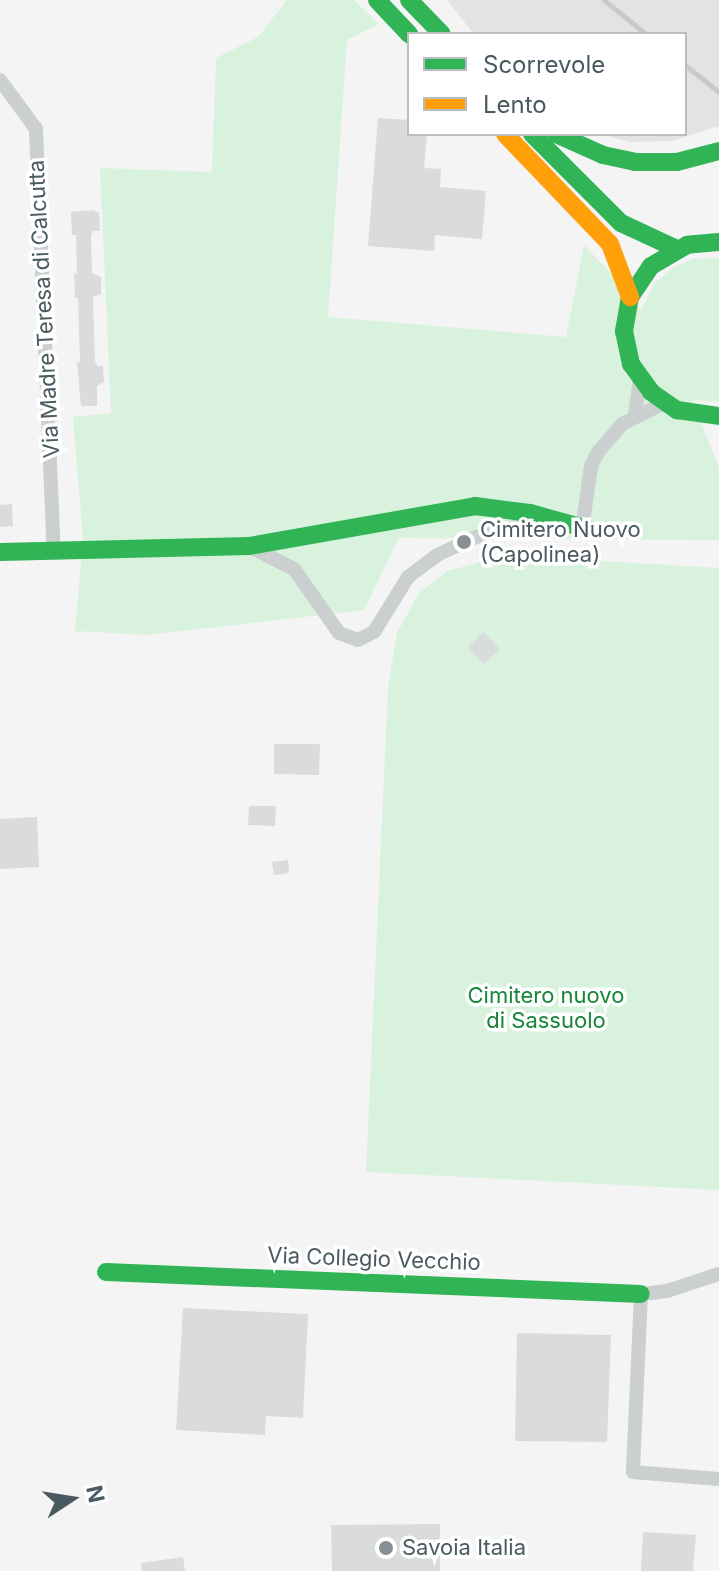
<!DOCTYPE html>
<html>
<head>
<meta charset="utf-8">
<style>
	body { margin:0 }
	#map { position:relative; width:719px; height:1571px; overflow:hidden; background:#f4f4f4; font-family:Inter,sans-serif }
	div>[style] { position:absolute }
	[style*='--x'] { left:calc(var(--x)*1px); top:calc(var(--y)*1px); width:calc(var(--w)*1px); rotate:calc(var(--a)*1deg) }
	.commercial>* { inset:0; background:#e5e3e1 }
	.green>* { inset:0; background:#d8f2dd }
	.building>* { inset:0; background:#dadcdc }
	.street>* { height:14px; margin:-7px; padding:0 7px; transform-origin:7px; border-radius:7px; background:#cbcfcf }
	.fast>* { height:18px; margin:-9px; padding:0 9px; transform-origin:9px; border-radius:9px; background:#30b455 }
	.slow>* { height:18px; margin:-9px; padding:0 9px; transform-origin:9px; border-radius:9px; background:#ff9f0a }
	.rail>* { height:5px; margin:-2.5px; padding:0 2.5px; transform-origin:2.5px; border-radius:2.5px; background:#c7caca }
	.dots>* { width:22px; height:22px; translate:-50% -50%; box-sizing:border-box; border:4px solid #fff; border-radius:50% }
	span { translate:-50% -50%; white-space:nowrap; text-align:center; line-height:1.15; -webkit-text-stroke:7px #fff; paint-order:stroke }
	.street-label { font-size:22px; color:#4a5a61 }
	.poi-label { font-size:22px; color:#4a5a61 }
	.left { translate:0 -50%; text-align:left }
	.park-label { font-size:22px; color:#178638 }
	.legend { position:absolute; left:407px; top:32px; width:280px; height:104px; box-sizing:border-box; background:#fff; border:2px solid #b7bdc0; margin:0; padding:10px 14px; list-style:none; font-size:24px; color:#4a5a61 }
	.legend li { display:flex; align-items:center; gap:16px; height:40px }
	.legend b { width:40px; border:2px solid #b7bdc0 }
	.north { position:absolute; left:32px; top:1459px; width:80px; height:80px; -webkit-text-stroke:6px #fff; paint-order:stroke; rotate:78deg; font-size:22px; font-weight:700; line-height:32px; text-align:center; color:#4a5a61 }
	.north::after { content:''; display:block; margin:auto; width:28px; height:36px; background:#4a5a61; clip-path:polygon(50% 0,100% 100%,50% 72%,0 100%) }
</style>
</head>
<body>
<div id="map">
	<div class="commercial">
		<i style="clip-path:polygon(447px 0,719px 0,719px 126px,672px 141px,630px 142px,601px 134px,685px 134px,685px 34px,474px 34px)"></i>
	</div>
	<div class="green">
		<i style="clip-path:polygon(287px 0,354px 0,379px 24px,347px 40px,328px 317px,566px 337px,584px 245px,629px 292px,641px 311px,654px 284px,672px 268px,692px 259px,719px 258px,719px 402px,692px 400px,719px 468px,719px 540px,399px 538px,364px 610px,147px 635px,75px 631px,83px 539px,73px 417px,111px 413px,100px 168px,212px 172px,216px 58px,258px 37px)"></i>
		<i style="clip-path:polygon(533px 557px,719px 568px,719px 1190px,366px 1172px,388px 687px,397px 633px,419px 593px,447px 571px,492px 559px)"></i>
	</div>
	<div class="building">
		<i style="clip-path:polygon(378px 118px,409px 120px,409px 134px,427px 134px,424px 168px,441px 169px,440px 187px,486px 191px,482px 239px,435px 235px,434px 251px,368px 246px)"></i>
		<i style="clip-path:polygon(93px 210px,99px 213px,100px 231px,93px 231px,91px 236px,92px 273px,101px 277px,101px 294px,93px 297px,95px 361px,97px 366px,103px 366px,104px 382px,97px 386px,97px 406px,81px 406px,77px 362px,80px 362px,78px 298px,75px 298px,74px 274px,77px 274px,76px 235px,72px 235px,71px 212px)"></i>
		<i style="clip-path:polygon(12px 504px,13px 526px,0 527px,0 505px)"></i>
		<i style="clip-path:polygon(483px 632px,500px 649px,484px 664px,468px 647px)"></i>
		<i style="clip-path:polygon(274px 744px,320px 744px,319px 775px,274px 774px)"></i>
		<i style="clip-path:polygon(249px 806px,276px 806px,275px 826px,248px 825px)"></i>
		<i style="clip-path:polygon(37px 817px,39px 867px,0 869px,0 819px)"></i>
		<i style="clip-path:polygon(288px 860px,289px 873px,274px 875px,272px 862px)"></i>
		<i style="clip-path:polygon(183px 1308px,308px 1314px,303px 1418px,266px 1416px,265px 1435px,176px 1430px)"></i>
		<i style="clip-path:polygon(517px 1333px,611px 1335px,607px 1442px,515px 1441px)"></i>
		<i style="clip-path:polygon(440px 1524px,440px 1571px,332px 1571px,331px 1525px)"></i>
		<i style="clip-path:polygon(643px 1532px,696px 1535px,693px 1571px,641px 1571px)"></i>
		<i style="clip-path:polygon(183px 1557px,185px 1571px,142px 1571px,141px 1563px)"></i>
	</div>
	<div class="street">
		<i style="--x:0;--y:80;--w:61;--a:53.7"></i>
		<i style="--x:36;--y:129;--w:421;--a:87.6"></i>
		<i style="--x:635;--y:415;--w:35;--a:-82"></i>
		<i style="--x:582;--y:530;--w:65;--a:-82"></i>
		<i style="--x:591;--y:466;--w:16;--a:-63"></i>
		<i style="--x:598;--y:452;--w:37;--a:-49"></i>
		<i style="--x:622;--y:424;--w:47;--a:-26.6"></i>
		<i style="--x:249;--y:546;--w:51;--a:27.1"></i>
		<i style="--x:294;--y:569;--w:78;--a:54.9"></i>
		<i style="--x:339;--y:633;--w:20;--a:20"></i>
		<i style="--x:358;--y:640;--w:18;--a:-27"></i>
		<i style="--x:374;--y:632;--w:65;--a:-58.3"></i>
		<i style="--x:408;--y:577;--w:36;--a:-37"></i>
		<i style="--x:437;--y:555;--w:43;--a:-24.8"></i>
		<i style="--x:476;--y:537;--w:70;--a:-14.8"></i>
		<i style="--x:719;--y:1274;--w:55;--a:161.9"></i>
		<i style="--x:667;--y:1291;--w:26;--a:173"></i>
		<i style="--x:641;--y:1294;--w:178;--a:92.6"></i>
		<i style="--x:633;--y:1472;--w:86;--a:4.7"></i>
	</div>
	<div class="fast">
		<i style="--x:377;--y:0;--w:47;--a:46.7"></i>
		<i style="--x:409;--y:0;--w:47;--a:45.9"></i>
		<i style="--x:532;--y:134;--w:126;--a:45"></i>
		<i style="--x:621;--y:223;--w:62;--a:24.9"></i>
		<i style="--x:556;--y:134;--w:51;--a:24.1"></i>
		<i style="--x:603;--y:155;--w:33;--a:12"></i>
		<i style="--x:635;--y:162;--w:42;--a:0"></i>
		<i style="--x:677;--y:162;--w:43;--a:-14.7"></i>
		<i style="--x:719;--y:242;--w:32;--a:175"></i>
		<i style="--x:687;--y:245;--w:42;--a:149.7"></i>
		<i style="--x:651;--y:266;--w:37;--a:124"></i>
		<i style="--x:630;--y:297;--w:35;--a:100"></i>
		<i style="--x:624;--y:331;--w:34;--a:78"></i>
		<i style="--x:631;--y:364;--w:34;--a:54"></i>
		<i style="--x:651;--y:392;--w:32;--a:35"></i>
		<i style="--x:677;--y:410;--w:42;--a:8.1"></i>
		<i style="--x:0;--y:552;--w:249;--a:-1.4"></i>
		<i style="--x:249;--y:546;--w:230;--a:-10"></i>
		<i style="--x:475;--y:506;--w:55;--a:7.3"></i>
		<i style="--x:530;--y:513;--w:63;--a:15.6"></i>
		<i style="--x:106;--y:1272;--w:535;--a:2.35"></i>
	</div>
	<div class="slow">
		<i style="--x:505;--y:134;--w:152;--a:46.3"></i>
		<i style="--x:610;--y:244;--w:57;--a:69.3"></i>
	</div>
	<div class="rail">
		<i style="--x:604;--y:0;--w:54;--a:39"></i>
		<i style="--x:685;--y:65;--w:43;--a:38.5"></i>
	</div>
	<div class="dots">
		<i style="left:464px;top:542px;background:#869094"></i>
		<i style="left:386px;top:1548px;background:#869094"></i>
	</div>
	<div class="street-label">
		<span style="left:44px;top:309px;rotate:-93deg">Via Madre Teresa di Calcutta</span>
		<span style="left:374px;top:1259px;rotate:2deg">Via Collegio Vecchio</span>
	</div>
	<div class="poi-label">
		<span class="left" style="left:480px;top:542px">Cimitero Nuovo<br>(Capolinea)</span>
		<span class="left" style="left:402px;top:1548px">Savoia Italia</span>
	</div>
	<div class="park-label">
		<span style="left:546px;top:1008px">Cimitero nuovo<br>di Sassuolo</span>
	</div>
	<ul class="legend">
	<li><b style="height:10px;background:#30b455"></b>Scorrevole</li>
	<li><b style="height:10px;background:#ff9f0a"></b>Lento</li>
	</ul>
	<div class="north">N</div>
</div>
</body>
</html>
